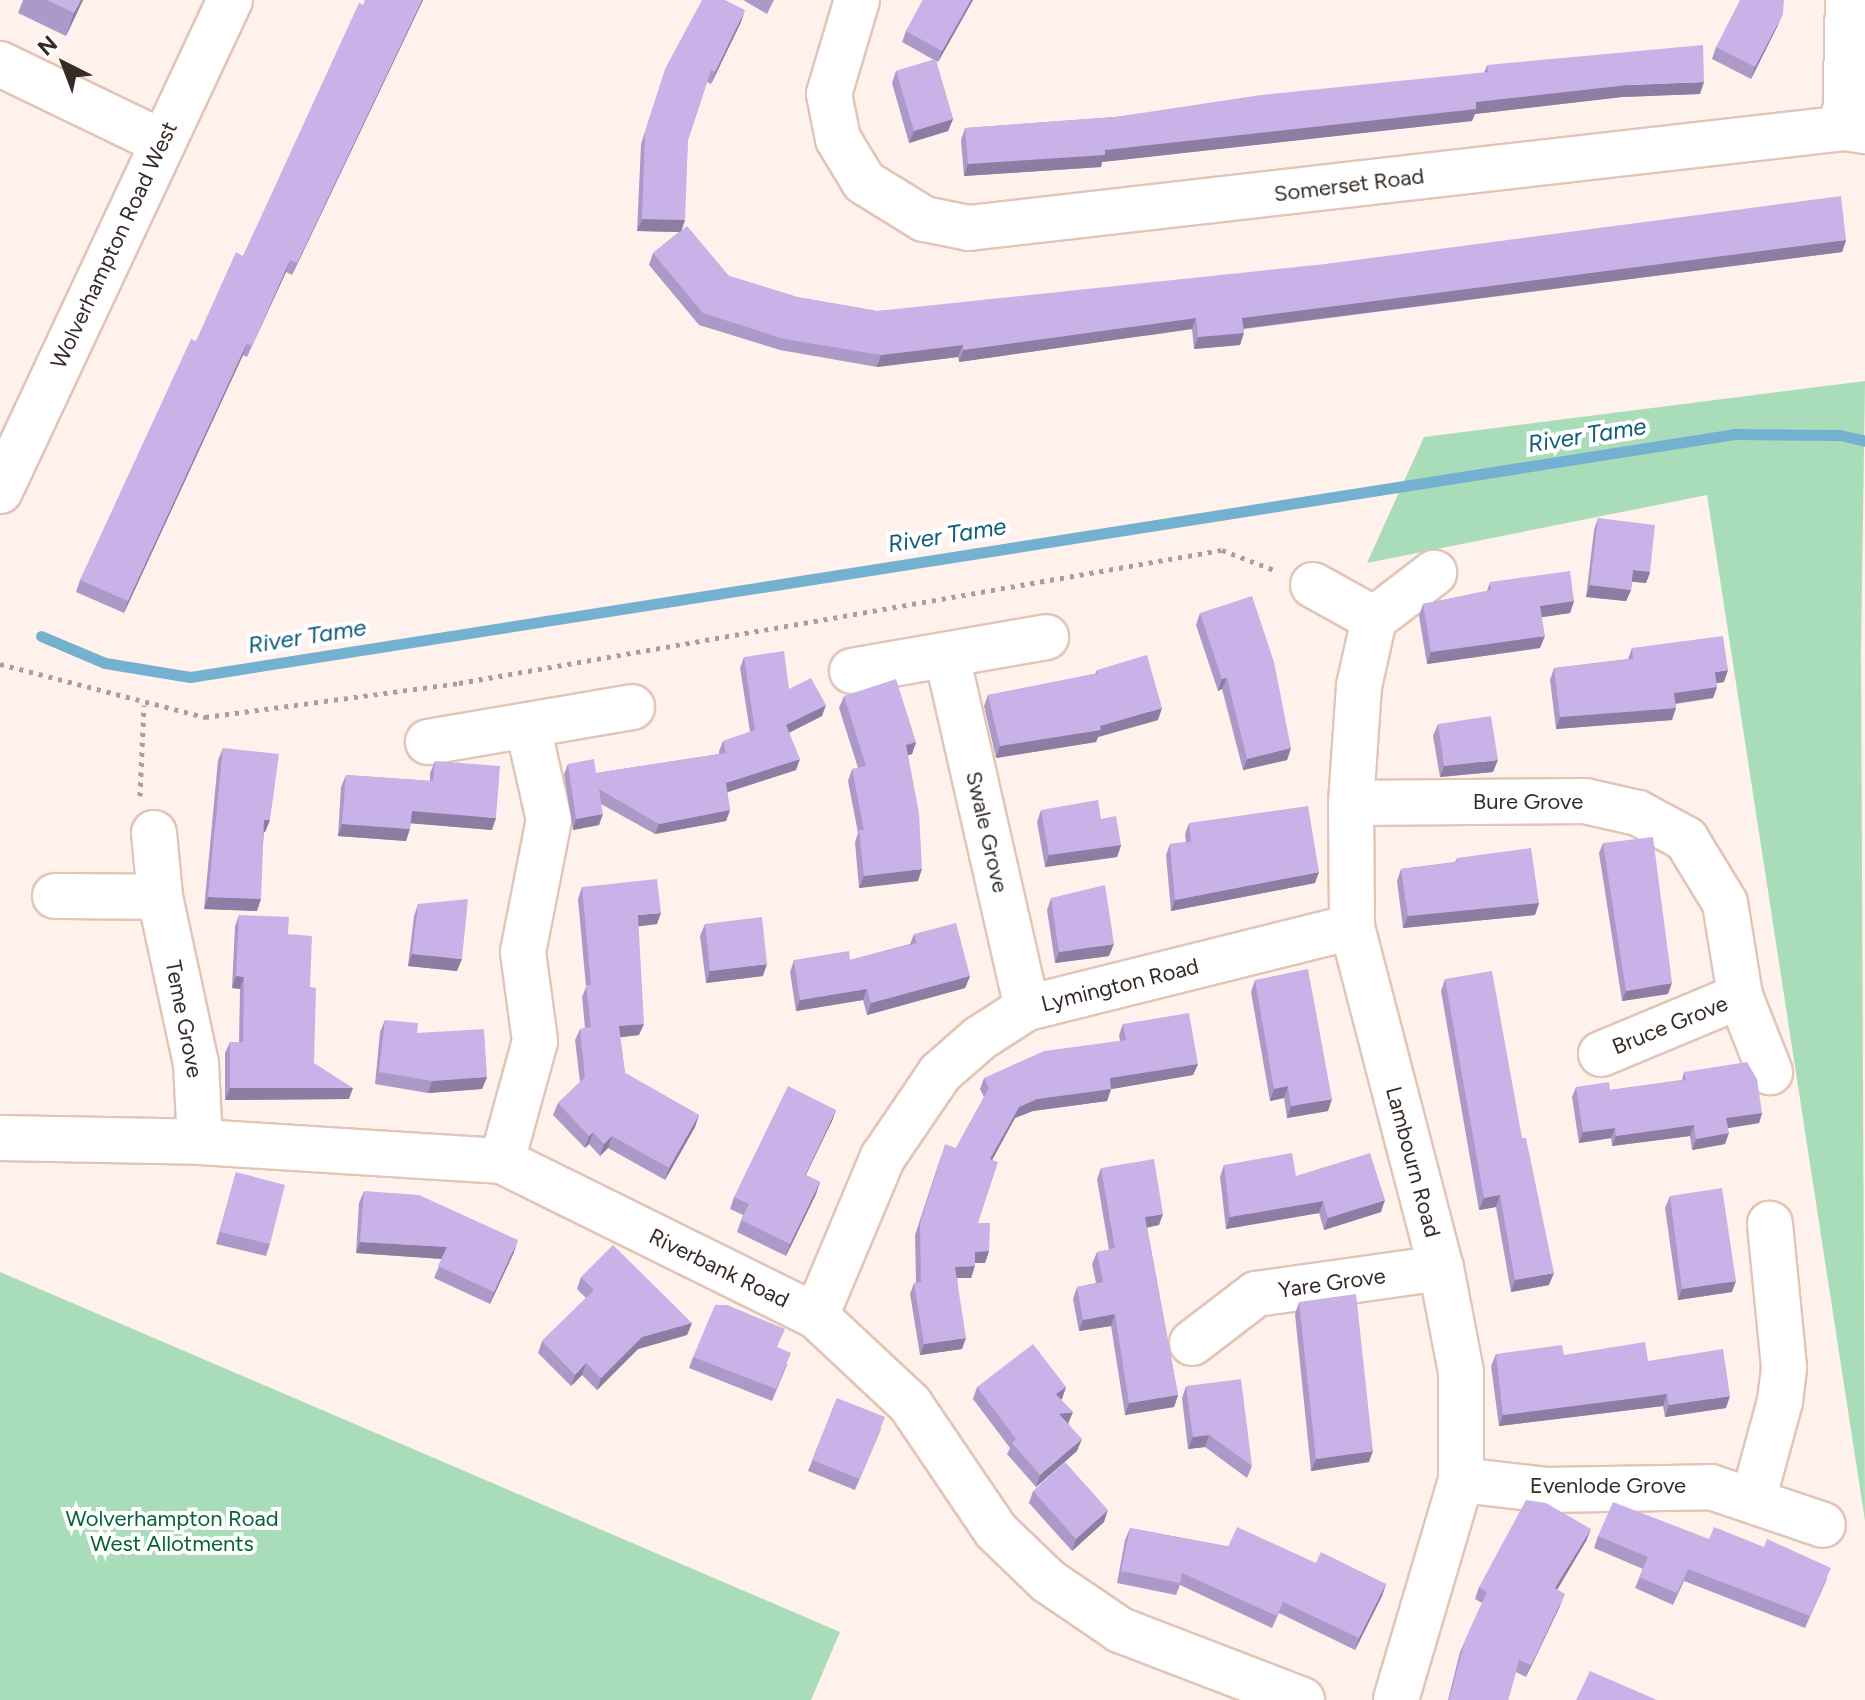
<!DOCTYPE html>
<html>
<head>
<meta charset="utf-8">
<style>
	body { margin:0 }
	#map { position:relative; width:1865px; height:1700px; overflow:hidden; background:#fff2ec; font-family:Figtree,sans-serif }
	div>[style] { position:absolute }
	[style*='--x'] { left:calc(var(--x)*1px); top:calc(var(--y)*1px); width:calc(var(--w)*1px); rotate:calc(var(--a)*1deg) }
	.green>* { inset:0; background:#a9ddb9 }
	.stream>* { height:11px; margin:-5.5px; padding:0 5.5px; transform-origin:5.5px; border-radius:5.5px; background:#74b0d0 }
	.path>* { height:5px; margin-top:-2.5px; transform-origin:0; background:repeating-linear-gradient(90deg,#aa9e98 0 4px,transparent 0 10px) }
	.roads { filter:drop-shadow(2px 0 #e2c5b6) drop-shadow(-2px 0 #e2c5b6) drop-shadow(0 2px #e2c5b6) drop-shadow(0 -2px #e2c5b6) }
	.minor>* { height:44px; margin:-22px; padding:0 22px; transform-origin:22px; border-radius:22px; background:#fff }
	.major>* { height:44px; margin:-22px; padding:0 22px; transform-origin:22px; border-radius:22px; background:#fff }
	.wall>* { inset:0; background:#ad99c8 }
	.shaded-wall>* { inset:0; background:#8d7da2 }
	.building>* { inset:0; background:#c9b2e8 }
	span { translate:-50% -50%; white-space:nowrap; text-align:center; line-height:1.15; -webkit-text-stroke:8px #fff; paint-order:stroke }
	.street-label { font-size:22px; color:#362b25 }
	.park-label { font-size:22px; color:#086336 }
	.water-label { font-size:24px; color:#0f5c7c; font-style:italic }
	.north { position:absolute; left:24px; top:24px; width:80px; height:80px; -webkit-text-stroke:6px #fff; paint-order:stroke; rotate:318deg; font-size:22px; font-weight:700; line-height:32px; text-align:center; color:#362b25 }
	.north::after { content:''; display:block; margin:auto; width:28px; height:36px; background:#362b25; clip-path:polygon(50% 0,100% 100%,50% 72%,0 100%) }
</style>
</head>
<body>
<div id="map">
	<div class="green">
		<i style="clip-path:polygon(1865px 381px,1861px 650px,1865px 1521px,1707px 495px,1367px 563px,1424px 437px)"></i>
		<i style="clip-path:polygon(0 1272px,840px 1632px,811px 1700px,0 1700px)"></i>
	</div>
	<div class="stream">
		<i style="--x:41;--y:636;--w:69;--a:22.9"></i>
		<i style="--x:105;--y:663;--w:86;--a:9.4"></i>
		<i style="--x:190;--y:677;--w:1563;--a:-8.94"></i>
		<i style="--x:1734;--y:434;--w:106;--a:0.5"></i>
		<i style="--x:1840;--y:435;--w:26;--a:13"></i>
	</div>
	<div class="path">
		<i style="--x:0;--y:664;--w:212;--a:14.5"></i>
		<i style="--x:205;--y:717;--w:256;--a:-7.6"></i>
		<i style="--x:459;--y:683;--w:775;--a:-9.89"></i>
		<i style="--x:1222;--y:550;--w:56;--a:21"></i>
		<i style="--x:140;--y:796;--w:91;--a:-87.5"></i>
	</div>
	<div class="roads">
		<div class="minor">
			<i style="--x:857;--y:0;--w:98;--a:106.6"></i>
			<i style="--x:829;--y:94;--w:46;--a:78.7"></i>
			<i style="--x:838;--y:139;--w:50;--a:58.8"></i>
			<i style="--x:864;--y:182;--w:70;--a:31.7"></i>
			<i style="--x:924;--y:219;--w:46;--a:11.3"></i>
			<i style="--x:969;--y:228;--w:882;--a:-6.51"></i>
			<i style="--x:1845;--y:128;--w:20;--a:9"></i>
			<i style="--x:0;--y:64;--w:180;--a:25.7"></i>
			<i style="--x:1845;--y:128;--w:128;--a:-88.7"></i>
			<i style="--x:1313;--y:585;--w:70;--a:29.1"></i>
			<i style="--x:1374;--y:619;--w:76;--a:-37.5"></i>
			<i style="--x:1374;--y:619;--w:69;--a:102.6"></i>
			<i style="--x:1359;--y:686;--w:117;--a:93.9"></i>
			<i style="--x:1351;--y:803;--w:124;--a:89.5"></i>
			<i style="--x:1352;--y:927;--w:352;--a:75.4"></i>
			<i style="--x:1441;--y:1268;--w:106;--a:79.1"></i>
			<i style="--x:1461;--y:1372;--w:108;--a:90"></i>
			<i style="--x:1461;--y:1480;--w:229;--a:106.5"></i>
			<i style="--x:947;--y:656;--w:361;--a:77.2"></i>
			<i style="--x:852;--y:671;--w:197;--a:-9.9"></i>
			<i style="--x:428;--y:742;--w:207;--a:-9.7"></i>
			<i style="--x:1351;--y:803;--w:234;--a:-0.5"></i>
			<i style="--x:1585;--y:801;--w:54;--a:12.8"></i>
			<i style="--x:1638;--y:813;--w:55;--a:28.4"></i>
			<i style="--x:1686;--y:839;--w:75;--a:58.6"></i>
			<i style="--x:1725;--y:903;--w:94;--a:80.8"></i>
			<i style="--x:1740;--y:996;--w:82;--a:68.5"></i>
			<i style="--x:154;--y:833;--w:64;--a:84.6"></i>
			<i style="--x:160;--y:897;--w:171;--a:77.8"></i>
			<i style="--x:196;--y:1064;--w:78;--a:87.1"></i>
			<i style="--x:55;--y:896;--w:105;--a:0.5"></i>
			<i style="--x:1601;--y:1054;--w:151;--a:-22.6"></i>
			<i style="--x:0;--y:1138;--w:200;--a:1.1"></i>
			<i style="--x:200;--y:1142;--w:303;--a:3.6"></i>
			<i style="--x:502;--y:1161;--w:350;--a:26.3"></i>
			<i style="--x:816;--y:1316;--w:129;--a:43.1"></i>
			<i style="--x:910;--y:1404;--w:153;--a:55.9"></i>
			<i style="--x:996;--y:1531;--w:72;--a:43.9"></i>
			<i style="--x:1048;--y:1581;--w:87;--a:34.2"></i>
			<i style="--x:1120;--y:1630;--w:195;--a:21"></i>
			<i style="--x:502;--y:1161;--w:124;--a:-74.6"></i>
			<i style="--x:535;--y:1041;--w:90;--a:-97.7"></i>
			<i style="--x:523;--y:952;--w:135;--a:-78.9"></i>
			<i style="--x:549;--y:820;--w:95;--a:-102.7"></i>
			<i style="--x:816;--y:1316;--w:173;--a:-67.2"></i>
			<i style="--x:883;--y:1157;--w:102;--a:-55.8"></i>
			<i style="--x:940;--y:1073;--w:53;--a:-41.2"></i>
			<i style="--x:980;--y:1038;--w:56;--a:-32.6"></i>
			<i style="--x:1027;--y:1008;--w:335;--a:-14"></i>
			<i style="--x:1192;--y:1343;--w:81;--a:-37.4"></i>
			<i style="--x:1256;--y:1294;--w:187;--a:-8"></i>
			<i style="--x:1461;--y:1480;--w:87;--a:6.6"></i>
			<i style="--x:1547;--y:1490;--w:164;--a:-1"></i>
			<i style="--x:1711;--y:1487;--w:118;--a:18.7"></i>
			<i style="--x:1753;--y:1500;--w:103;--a:-74.7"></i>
			<i style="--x:1780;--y:1401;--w:34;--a:-83"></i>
			<i style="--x:1784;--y:1367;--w:144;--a:-95.6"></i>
		</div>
		<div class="major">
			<i style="--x:0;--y:491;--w:542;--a:-64.9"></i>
		</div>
	</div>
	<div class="wall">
		<i style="clip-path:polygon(23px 0,83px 0,66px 36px,18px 13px)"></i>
		<i style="clip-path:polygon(423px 0,292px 275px,286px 272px,247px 357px,243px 355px,124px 613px,76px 592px,80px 580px,196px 341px,243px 256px,363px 5px)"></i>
		<i style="clip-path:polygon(743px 0,774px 0,767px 14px)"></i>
		<i style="clip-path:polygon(923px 0,973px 0,938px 62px,936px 61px,953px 119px,948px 131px,909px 143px,892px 83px,896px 71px,934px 60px,902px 42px,906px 31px)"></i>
		<i style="clip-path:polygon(741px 22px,711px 84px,707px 82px,688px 140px,682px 230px,729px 276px,797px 297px,877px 311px,1846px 240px,1842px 252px,1244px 329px,1240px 345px,1194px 349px,1192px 329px,959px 362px,958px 357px,877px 367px,780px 350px,699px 325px,649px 265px,653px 253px,679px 232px,637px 231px,641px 144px,666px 67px)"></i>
		<i style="clip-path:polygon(1778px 25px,1751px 79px,1712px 59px,1716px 47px)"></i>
		<i style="clip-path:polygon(1487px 65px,1700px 94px,1622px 97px,1475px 114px,1472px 121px,1102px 162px,1101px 167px,964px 176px,961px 140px,965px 128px,1115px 117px,1484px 73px)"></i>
		<i style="clip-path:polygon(1598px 518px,1650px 572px,1646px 583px,1632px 582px,1631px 590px,1626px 601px,1586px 597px,1594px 530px)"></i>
		<i style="clip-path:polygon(1490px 582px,1574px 601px,1570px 613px,1542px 617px,1540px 648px,1427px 664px,1419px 616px,1423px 604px,1487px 591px)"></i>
		<i style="clip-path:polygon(1200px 613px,1291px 748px,1287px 760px,1243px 770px,1222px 689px,1218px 691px,1196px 625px)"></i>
		<i style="clip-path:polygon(1632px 648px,1724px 682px,1716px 683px,1717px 687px,1713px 698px,1676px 704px,1672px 720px,1556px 729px,1550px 680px,1554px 668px,1628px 659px)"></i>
		<i style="clip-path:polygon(744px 657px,789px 689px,822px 716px,789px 733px,796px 770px,727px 792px,730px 810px,726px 821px,655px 834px,601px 804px,599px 825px,573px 830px,564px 774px,568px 764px,596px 773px,719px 754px,719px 751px,723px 741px,750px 732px,740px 668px)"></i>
		<i style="clip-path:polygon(1097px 670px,1158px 720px,1098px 737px,1096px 742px,996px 758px,984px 706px,988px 695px,1095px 674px)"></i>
		<i style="clip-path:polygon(844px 696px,916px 742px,912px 754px,908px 755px,918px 881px,859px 888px,855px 842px,858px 833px,848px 781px,852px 769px,858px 768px,839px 708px)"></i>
		<i style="clip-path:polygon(1438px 724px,1493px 772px,1440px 777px,1433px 736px)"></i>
		<i style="clip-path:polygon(223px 748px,270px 820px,265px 832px,264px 832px,257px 911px,204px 909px,218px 760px)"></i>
		<i style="clip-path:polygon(435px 761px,492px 830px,411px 823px,406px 841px,338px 836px,341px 787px,346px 775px,430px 781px,430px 773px)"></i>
		<i style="clip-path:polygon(1041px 810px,1101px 819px,1121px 845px,1117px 857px,1045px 867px,1037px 822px)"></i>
		<i style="clip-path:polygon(1189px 823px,1315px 883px,1171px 911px,1166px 855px,1170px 844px,1186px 842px,1185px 834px)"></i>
		<i style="clip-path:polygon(1603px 843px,1668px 994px,1622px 1001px,1599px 853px)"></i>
		<i style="clip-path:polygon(1457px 858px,1539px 903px,1535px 915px,1403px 928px,1397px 881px,1401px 869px,1455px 862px)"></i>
		<i style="clip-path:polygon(582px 887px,657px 924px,638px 926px,639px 1035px,620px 1037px,625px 1073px,699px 1115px,695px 1127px,665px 1180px,608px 1148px,600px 1156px,589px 1144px,585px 1148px,553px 1115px,558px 1103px,580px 1082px,575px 1040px,580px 1029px,585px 1028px,582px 997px,586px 987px,578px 899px)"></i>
		<i style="clip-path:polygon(1051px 898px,1109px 956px,1055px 963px,1047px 910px)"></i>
		<i style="clip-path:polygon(418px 904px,457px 971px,408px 966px,414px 916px)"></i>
		<i style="clip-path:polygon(239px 915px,288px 934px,310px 987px,314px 1063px,349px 1099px,225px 1100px,225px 1053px,230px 1042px,239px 1042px,240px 989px,232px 988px,235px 926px)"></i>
		<i style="clip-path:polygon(705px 924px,763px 976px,706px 983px,700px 936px)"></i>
		<i style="clip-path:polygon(914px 934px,970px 976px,965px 988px,867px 1015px,863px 1000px,796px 1011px,790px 972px,794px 960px,850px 960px,910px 944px)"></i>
		<i style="clip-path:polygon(1445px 979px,1549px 1285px,1511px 1292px,1496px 1207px,1479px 1210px,1441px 991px)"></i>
		<i style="clip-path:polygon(1255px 980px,1328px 1111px,1287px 1118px,1284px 1098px,1270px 1101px,1251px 992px)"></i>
		<i style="clip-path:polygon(385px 1020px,417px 1033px,487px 1077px,482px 1089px,428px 1093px,375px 1084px,380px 1032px)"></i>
		<i style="clip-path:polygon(1123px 1024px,1198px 1064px,1193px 1075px,1111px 1089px,1107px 1101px,1033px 1111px,1015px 1118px,992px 1160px,978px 1223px,989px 1251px,985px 1263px,975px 1263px,971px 1278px,957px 1278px,962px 1349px,920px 1355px,910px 1294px,914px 1283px,916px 1283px,915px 1235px,941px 1156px,956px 1148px,984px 1097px,980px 1089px,984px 1078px,1120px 1041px,1119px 1035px)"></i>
		<i style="clip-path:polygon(1684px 1072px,1762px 1113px,1759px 1123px,1728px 1128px,1725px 1144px,1692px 1150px,1690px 1136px,1612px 1146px,1611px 1138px,1579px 1143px,1572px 1097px,1576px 1087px,1610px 1090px,1682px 1080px)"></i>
		<i style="clip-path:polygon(836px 1110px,832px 1121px,806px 1175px,820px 1182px,816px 1194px,786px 1256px,737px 1232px,743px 1215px,730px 1209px,734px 1197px)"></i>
		<i style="clip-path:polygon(1224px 1165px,1296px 1176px,1381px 1212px,1324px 1230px,1319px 1213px,1226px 1229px,1220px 1177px)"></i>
		<i style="clip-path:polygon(1101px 1168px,1159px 1225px,1147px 1227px,1178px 1395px,1174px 1407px,1125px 1415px,1111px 1326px,1079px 1331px,1073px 1299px,1077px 1287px,1096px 1283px,1092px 1264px,1097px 1252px,1109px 1250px,1097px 1179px)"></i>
		<i style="clip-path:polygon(236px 1172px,270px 1244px,266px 1256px,216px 1244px)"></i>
		<i style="clip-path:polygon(364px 1191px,514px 1252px,490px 1304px,434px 1278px,442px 1259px,356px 1253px,359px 1203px)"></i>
		<i style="clip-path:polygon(1670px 1196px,1732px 1292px,1678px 1300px,1665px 1208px)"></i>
		<i style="clip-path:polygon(581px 1277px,692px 1323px,687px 1335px,638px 1349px,597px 1390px,582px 1375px,571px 1386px,538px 1353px,542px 1341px,586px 1298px,577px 1289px)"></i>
		<i style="clip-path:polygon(1299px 1302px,1369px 1462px,1311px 1471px,1295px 1314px)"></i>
		<i style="clip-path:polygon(778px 1348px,787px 1365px,772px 1401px,689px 1368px,693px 1357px)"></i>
		<i style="clip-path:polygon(1496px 1354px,1564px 1355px,1648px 1361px,1726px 1408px,1665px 1417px,1663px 1406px,1499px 1426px,1491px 1366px)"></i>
		<i style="clip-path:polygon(1186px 1386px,1252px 1466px,1247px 1478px,1205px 1447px,1188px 1449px,1182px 1398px)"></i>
		<i style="clip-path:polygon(977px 1387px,1066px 1387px,1061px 1399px,1077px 1451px,1036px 1487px,1007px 1454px,1010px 1448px,973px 1399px)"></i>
		<i style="clip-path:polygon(837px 1398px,881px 1429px,855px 1490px,808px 1471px)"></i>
		<i style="clip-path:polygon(1033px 1491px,1104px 1522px,1072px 1551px,1029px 1503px)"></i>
		<i style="clip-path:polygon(1130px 1528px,1316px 1563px,1386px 1584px,1382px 1596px,1355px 1650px,1279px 1613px,1272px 1628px,1180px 1585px,1176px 1595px,1117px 1583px,1125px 1540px)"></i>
		<i style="clip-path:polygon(1591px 1529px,1586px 1541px,1557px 1590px,1560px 1606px,1526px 1677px,1516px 1672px,1508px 1700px,1448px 1700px,1460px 1652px,1482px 1603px,1475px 1599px,1479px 1587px)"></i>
		<i style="clip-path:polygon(1598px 1536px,1709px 1539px,1827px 1579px,1805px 1628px,1684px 1581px,1673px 1605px,1635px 1588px,1643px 1569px,1594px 1548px)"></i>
	</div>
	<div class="shaded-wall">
		<i style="clip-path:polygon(81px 0,83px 0,66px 36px,74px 13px)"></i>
		<i style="clip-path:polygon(422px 0,423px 0,292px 275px,297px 263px)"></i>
		<i style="clip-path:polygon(971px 0,973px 0,938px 62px,942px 51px)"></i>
		<i style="clip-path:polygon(745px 10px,741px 22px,711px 84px,715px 72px)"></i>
		<i style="clip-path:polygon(1783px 14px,1778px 25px,1751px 79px,1755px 67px)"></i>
		<i style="clip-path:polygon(1704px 82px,1700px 94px,1622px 97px,1475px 114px,1472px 121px,1102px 162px,1101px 167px,964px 176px,968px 164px,1105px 150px,1476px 102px,1627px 85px)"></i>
		<i style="clip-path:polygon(953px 119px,948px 131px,909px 143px,914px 131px)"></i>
		<i style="clip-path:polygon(642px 219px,685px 220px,681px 232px,637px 231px)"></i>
		<i style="clip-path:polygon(1846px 240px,1842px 252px,1238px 329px,1242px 318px)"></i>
		<i style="clip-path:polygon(290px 260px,286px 272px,247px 357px,252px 346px)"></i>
		<i style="clip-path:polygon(1196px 318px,1192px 329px,959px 362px,963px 350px)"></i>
		<i style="clip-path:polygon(1244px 333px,1240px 345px,1194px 349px,1198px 337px)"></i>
		<i style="clip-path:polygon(247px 343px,243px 355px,124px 613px,128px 601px)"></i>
		<i style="clip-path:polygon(963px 345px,958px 357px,877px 367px,881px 355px)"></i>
		<i style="clip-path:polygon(1633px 570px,1650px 572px,1646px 583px,1629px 581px)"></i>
		<i style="clip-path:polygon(1590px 585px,1631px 590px,1626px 601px,1586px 597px)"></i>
		<i style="clip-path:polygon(1574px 601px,1570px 613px,1536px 618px,1540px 606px)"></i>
		<i style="clip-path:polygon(1545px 636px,1540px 648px,1427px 664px,1431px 652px)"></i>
		<i style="clip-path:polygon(1728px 670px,1724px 682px,1711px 684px,1715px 672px)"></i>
		<i style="clip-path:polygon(1227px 678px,1222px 689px,1218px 691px,1222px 679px)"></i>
		<i style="clip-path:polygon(1717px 687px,1713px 698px,1670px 704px,1674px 693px)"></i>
		<i style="clip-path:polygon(826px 705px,822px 716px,782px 736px,786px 725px)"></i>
		<i style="clip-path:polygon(1162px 708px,1158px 720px,1098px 737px,1096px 742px,996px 758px,1000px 746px,1100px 726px)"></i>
		<i style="clip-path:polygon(1676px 708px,1672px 720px,1556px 729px,1560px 717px)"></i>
		<i style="clip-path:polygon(916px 742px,912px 754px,902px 757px,906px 745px)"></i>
		<i style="clip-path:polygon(1291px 748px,1287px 760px,1243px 770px,1247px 759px)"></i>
		<i style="clip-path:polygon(800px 759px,796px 770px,722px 794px,726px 783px)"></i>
		<i style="clip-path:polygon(1498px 760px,1493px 772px,1440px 777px,1444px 766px)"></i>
		<i style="clip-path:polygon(730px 810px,726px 821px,655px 834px,659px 824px)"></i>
		<i style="clip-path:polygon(412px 811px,496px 818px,492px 830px,407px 823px)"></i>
		<i style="clip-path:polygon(603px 814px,599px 825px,573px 830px,576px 819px)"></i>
		<i style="clip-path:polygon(264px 820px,270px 820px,265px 832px,260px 832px)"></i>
		<i style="clip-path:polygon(342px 824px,410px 829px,406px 841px,338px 836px)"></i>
		<i style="clip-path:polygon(1121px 845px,1117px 857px,1045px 867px,1049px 855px)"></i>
		<i style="clip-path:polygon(922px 869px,918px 881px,859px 888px,864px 876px)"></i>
		<i style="clip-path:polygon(1319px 872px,1315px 883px,1171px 911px,1175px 900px)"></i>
		<i style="clip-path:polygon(208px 897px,261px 899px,257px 911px,204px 909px)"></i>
		<i style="clip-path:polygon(1539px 903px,1535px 915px,1403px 928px,1408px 916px)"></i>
		<i style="clip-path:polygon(661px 913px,657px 924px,634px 927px,638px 915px)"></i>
		<i style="clip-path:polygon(1114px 944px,1109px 956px,1055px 963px,1059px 952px)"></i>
		<i style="clip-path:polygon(412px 954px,462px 959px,457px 971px,408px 966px)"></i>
		<i style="clip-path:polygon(767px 964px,763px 976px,706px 983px,710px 971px)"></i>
		<i style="clip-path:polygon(236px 976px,244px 977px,240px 989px,232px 988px)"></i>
		<i style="clip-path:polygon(970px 976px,965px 988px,867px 1015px,871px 1003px)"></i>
		<i style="clip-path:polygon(1672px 983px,1668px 994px,1622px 1001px,1626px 991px)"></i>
		<i style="clip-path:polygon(867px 989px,863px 1000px,796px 1011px,800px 1000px)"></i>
		<i style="clip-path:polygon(644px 1024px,639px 1035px,615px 1038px,619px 1026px)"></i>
		<i style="clip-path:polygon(1198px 1064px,1193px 1075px,1106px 1090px,1110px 1078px)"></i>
		<i style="clip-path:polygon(487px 1077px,482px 1089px,428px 1093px,432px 1081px)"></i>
		<i style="clip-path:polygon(1288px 1086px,1284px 1098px,1270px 1101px,1274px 1089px)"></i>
		<i style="clip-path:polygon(230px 1088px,353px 1088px,349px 1099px,225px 1100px)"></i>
		<i style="clip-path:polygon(1111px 1089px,1107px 1101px,1033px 1111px,1015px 1118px,986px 1171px,990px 1159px,1019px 1107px,1037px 1099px)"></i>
		<i style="clip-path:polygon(1332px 1099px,1328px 1111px,1287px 1118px,1291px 1106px)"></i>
		<i style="clip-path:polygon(836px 1110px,832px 1121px,800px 1186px,805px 1175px)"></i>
		<i style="clip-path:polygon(1762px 1113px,1759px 1123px,1723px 1129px,1726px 1118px)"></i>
		<i style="clip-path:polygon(699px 1115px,695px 1127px,665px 1180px,669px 1168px)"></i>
		<i style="clip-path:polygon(1694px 1125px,1690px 1136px,1612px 1146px,1616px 1136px)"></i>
		<i style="clip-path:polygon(1615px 1128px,1611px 1138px,1579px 1143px,1583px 1132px)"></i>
		<i style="clip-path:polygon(593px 1132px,589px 1144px,585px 1148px,589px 1136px)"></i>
		<i style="clip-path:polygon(1729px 1133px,1725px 1144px,1692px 1150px,1696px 1139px)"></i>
		<i style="clip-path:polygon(612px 1136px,608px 1148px,600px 1156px,604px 1144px)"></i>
		<i style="clip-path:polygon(820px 1182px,816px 1194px,786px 1256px,790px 1244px)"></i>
		<i style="clip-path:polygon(1500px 1195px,1496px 1207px,1479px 1210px,1484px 1198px)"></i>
		<i style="clip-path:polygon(1385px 1200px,1381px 1212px,1324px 1230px,1328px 1218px)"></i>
		<i style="clip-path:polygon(1323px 1201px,1319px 1213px,1226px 1229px,1230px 1217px)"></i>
		<i style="clip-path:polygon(1163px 1214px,1159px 1225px,1141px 1229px,1145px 1217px)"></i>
		<i style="clip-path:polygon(518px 1240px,514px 1252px,490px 1304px,494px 1292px)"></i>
		<i style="clip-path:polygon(360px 1242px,447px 1247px,443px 1259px,356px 1253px)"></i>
		<i style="clip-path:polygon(989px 1251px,985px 1263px,971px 1263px,975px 1252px)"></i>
		<i style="clip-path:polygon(975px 1266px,971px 1278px,951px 1278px,955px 1267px)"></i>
		<i style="clip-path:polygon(1554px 1273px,1549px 1285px,1511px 1292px,1515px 1280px)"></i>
		<i style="clip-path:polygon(1736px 1281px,1732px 1292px,1678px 1300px,1682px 1289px)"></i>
		<i style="clip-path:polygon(1115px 1314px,1111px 1326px,1079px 1331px,1083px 1320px)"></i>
		<i style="clip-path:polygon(692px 1323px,687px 1335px,638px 1349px,597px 1390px,601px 1378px,642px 1337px)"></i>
		<i style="clip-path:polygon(966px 1338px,962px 1349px,920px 1355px,924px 1344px)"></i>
		<i style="clip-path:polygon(586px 1363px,582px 1375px,571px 1386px,575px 1375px)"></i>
		<i style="clip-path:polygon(1066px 1387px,1062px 1399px,1052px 1406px,1056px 1394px)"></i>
		<i style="clip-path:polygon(1667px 1394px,1663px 1406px,1499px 1426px,1503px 1415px)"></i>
		<i style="clip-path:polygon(1178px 1395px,1174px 1407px,1125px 1415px,1129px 1403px)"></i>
		<i style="clip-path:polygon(1730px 1396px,1726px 1408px,1665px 1417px,1669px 1405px)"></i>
		<i style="clip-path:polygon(1073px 1412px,1068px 1424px,1059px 1414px)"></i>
		<i style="clip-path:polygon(1209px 1435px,1205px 1447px,1188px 1449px,1193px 1437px)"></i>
		<i style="clip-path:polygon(1082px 1439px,1077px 1451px,1036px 1487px,1040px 1475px)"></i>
		<i style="clip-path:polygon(1373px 1451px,1369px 1462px,1311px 1471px,1316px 1459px)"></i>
		<i style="clip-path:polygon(1108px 1510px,1104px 1522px,1072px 1551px,1076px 1539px)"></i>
		<i style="clip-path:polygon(1591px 1529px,1586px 1541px,1551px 1600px,1555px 1588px)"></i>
		<i style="clip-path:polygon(1386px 1584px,1382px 1596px,1355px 1650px,1359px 1638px)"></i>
		<i style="clip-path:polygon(1565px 1594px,1560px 1606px,1526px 1677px,1531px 1665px)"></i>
	</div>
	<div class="building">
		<i style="clip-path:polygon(47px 0,81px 0,74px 13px)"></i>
		<i style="clip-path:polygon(365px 0,422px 0,297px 263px,290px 260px,252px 346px,247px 343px,128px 601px,80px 580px,191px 339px,196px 341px,236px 252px,243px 256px,359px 3px,363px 5px)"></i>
		<i style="clip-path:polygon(702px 0,725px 0,745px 10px,715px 72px,711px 70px,688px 140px,685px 220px,642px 219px,645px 132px,666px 67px)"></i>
		<i style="clip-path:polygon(923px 0,971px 0,942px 51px,906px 31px)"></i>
		<i style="clip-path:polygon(1740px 0,1784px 0,1783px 14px,1755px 67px,1716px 47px)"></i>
		<i style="clip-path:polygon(1703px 45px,1704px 82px,1627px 85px,1476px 102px,1476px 109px,1105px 150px,1105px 155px,968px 164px,965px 128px,1115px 117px,1261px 95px,1488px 72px,1487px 65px)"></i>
		<i style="clip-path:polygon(935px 59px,953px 119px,914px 131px,896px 71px)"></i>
		<i style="clip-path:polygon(1841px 196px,1846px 240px,1242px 318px,1244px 333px,1198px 337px,1196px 318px,963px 350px,963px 345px,881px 355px,784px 339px,703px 313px,653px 253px,687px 226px,729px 276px,797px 297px,877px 311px,1325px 264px)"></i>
		<i style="clip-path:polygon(1598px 518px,1655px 525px,1650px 572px,1633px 570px,1631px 590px,1590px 585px)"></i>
		<i style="clip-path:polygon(1570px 571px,1574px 601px,1540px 606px,1545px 636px,1431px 652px,1423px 604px,1491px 590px,1490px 582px)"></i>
		<i style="clip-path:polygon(1252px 596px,1274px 662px,1291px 748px,1247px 759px,1227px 678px,1222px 679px,1200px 613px)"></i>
		<i style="clip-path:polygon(1723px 636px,1728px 670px,1715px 672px,1717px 687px,1674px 693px,1676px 708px,1560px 717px,1554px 668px,1633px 659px,1632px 648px)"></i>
		<i style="clip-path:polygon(784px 651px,789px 689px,811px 678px,826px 705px,786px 725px,800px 759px,726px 783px,730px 810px,659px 824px,599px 789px,603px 814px,576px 819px,568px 764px,594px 759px,596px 773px,726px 753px,723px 741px,755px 730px,744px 657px)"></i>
		<i style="clip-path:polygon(1147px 655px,1162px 708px,1100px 726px,1101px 730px,1000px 746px,988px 695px,1098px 673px,1097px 670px)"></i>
		<i style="clip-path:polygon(896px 679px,916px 742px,906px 745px,919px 813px,922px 869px,864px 876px,859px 830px,864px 830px,852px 769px,866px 766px,844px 696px)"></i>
		<i style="clip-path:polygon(1491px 716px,1498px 760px,1444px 766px,1438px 724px)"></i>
		<i style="clip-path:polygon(223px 748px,279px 754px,270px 820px,264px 820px,261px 899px,208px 897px)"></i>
		<i style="clip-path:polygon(435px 761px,500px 766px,496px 818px,412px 811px,410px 829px,342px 824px,346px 775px,433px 781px)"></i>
		<i style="clip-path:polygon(1098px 800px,1101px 819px,1116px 816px,1121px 845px,1049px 855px,1041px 810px)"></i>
		<i style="clip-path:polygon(1308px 806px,1319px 872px,1175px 900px,1170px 844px,1191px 842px,1189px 823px)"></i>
		<i style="clip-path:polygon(1653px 837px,1672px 983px,1626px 991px,1603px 843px)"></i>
		<i style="clip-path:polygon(1531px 848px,1539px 903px,1408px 916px,1401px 869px,1457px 862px,1457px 858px)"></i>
		<i style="clip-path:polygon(657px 879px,661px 913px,638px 915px,644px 1024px,619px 1026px,625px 1073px,699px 1115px,669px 1168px,612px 1136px,604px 1144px,593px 1132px,589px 1136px,558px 1103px,585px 1077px,580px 1029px,591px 1027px,586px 985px,591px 985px,582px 887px)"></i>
		<i style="clip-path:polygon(1105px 885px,1114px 944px,1059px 952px,1051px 898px)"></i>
		<i style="clip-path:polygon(468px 899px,462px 959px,412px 954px,418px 904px)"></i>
		<i style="clip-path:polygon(239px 915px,289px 917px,288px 934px,312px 936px,310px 987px,316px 988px,314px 1063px,353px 1088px,230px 1088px,230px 1042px,243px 1042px,244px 977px,236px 976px)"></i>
		<i style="clip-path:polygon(762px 917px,767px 964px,710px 971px,705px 924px)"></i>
		<i style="clip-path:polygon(956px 923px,970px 976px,871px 1003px,867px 989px,800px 1000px,794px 960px,849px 951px,850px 960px,917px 943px,914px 934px)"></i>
		<i style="clip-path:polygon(1308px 969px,1332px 1099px,1291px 1106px,1288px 1086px,1274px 1089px,1255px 980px)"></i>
		<i style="clip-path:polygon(1492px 971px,1522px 1138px,1526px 1138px,1554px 1273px,1515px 1280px,1500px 1195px,1484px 1198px,1445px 979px)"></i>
		<i style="clip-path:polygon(1189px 1013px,1198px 1064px,1110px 1078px,1111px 1089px,1037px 1099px,1019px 1107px,990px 1159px,998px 1162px,978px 1223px,990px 1223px,989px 1251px,975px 1252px,975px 1266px,955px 1267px,966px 1338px,924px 1344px,914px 1283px,921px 1282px,920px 1224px,945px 1144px,956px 1148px,989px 1088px,984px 1078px,1044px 1051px,1126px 1040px,1123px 1024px)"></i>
		<i style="clip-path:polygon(385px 1020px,418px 1023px,417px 1033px,484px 1029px,487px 1077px,432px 1081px,379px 1072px)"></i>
		<i style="clip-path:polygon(1747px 1062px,1757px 1079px,1762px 1113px,1726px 1118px,1729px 1133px,1696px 1139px,1694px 1125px,1616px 1136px,1615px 1128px,1583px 1132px,1576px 1087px,1609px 1082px,1610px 1090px,1686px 1080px,1684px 1072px)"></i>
		<i style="clip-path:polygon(788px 1086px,836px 1110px,805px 1175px,820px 1182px,790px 1244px,741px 1220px,749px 1204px,734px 1197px)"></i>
		<i style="clip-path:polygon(1292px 1153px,1296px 1176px,1370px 1153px,1385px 1200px,1328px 1218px,1323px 1201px,1230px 1217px,1224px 1165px)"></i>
		<i style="clip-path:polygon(1154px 1159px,1163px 1214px,1145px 1217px,1178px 1395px,1129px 1403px,1115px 1314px,1083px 1320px,1077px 1287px,1103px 1282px,1097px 1252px,1115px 1248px,1101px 1168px)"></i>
		<i style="clip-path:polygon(236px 1172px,285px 1185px,270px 1244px,220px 1232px)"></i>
		<i style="clip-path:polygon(1722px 1188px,1736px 1281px,1682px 1289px,1670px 1196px)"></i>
		<i style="clip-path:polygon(364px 1191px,419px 1195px,518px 1240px,494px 1292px,438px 1266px,447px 1247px,360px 1242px)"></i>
		<i style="clip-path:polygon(613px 1245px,692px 1323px,642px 1337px,601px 1378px,586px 1363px,575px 1375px,542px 1341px,594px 1290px,581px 1277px)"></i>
		<i style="clip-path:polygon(1356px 1294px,1373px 1451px,1316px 1459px,1299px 1302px)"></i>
		<i style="clip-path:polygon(715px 1305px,727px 1305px,785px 1329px,777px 1347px,791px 1353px,776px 1389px,693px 1357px)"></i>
		<i style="clip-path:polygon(1645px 1342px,1648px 1361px,1723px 1349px,1730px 1396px,1669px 1405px,1667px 1394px,1503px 1415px,1496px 1354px,1562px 1345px,1564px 1355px)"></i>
		<i style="clip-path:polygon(1033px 1344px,1066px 1387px,1056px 1394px,1073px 1412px,1059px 1414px,1082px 1439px,1040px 1475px,1012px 1443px,1016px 1439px,977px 1387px)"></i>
		<i style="clip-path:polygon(1241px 1379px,1252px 1466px,1209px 1435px,1193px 1437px,1186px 1386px)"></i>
		<i style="clip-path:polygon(837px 1398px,885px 1417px,860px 1479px,812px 1460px)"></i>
		<i style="clip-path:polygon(1065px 1462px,1108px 1510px,1076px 1539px,1033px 1491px)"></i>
		<i style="clip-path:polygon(1526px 1500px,1546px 1503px,1591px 1529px,1555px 1588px,1565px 1594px,1531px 1665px,1519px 1660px,1508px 1700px,1449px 1700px,1465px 1640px,1487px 1592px,1479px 1587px)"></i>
		<i style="clip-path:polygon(1613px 1502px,1709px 1539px,1714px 1527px,1764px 1547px,1767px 1539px,1831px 1568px,1810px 1616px,1688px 1569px,1677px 1593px,1639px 1577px,1648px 1557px,1598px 1536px)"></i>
		<i style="clip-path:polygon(1237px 1527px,1316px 1563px,1321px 1552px,1386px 1584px,1359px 1638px,1283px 1602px,1277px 1616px,1182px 1573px,1180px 1583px,1121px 1571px,1130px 1528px,1228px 1547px)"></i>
		<i style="clip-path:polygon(1590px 1671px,1657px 1700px,1576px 1700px)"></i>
	</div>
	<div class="street-label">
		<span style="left:1349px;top:185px;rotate:-7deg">Somerset Road</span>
		<span style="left:114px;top:245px;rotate:-65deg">Wolverhampton Road West</span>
		<span style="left:1528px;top:802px">Bure Grove</span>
		<span style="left:987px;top:832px;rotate:77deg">Swale Grove</span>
		<span style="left:1120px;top:985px;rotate:-14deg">Lymington Road</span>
		<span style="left:184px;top:1019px;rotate:79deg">Teme Grove</span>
		<span style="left:1670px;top:1025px;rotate:-22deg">Bruce Grove</span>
		<span style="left:1413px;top:1162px;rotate:75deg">Lambourn Road</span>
		<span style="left:719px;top:1268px;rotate:26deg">Riverbank Road</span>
		<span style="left:1332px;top:1283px;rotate:-8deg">Yare Grove</span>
		<span style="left:1608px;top:1486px">Evenlode Grove</span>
	</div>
	<div class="park-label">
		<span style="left:172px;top:1531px">Wolverhampton Road<br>West Allotments</span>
	</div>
	<div class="water-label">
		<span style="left:1587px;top:435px;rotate:-9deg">River Tame</span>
		<span style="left:947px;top:535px;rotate:-9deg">River Tame</span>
		<span style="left:307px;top:636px;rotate:-9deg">River Tame</span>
	</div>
	<div class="north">N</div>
</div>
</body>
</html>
